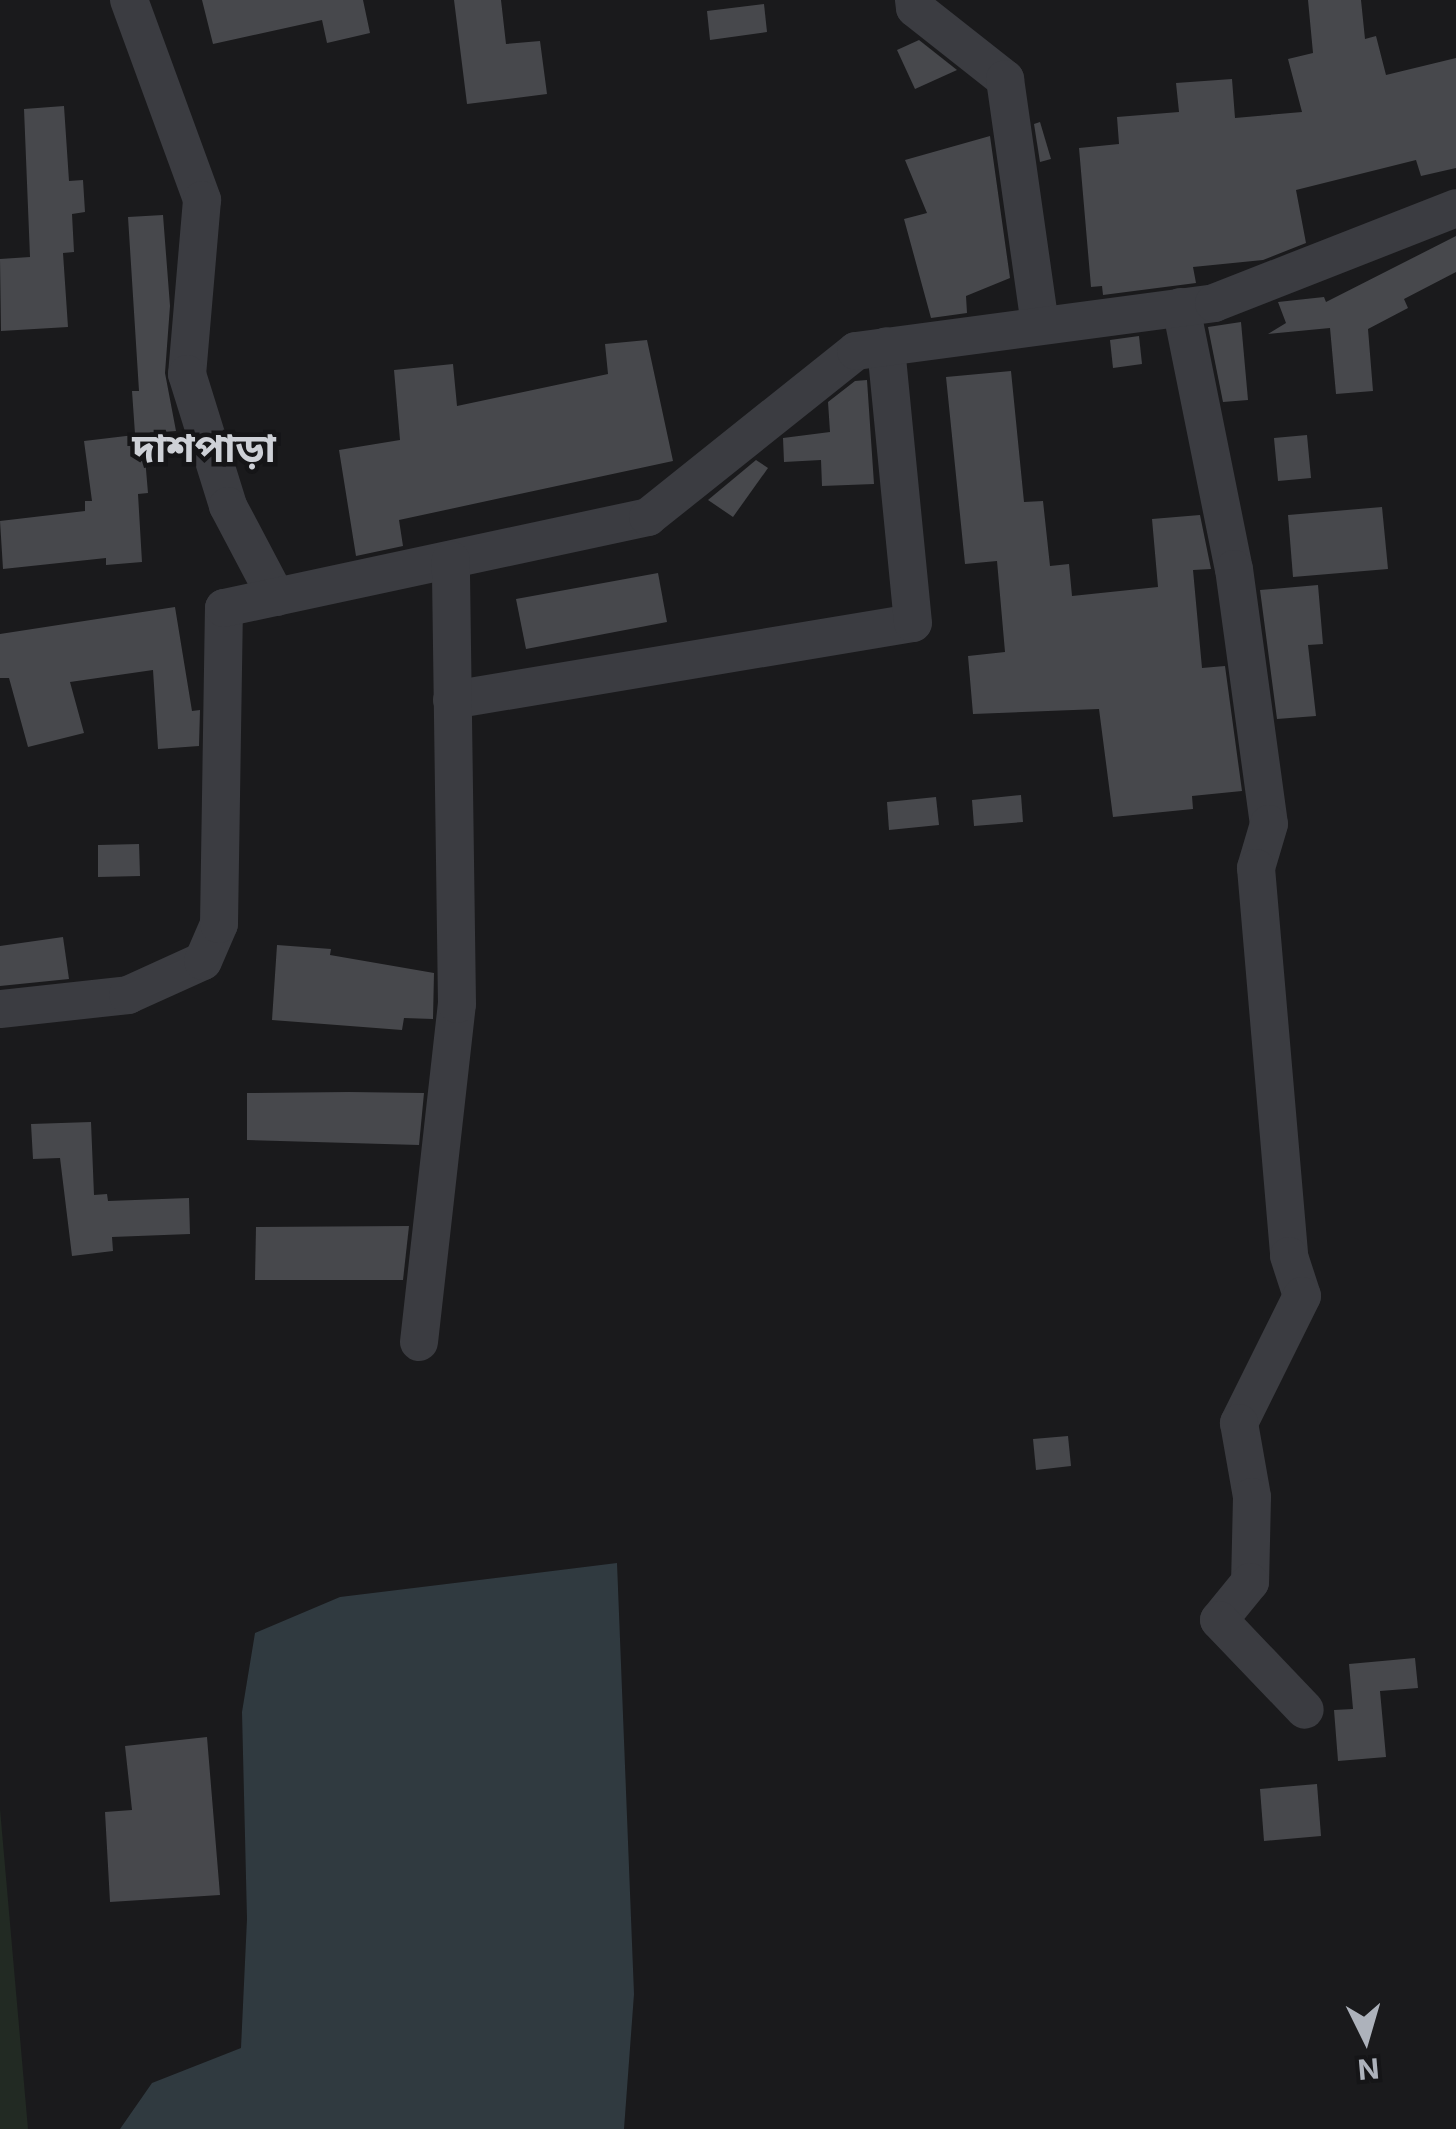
<!DOCTYPE html>
<html>
<head>
<meta charset="utf-8">
<style>
	body { margin:0 }
	#map { position:relative; width:1456px; height:2129px; overflow:hidden; background:#1a1a1c; font-family:Inter,"Noto Sans Bengali",sans-serif }
	div>[style] { position:absolute }
	[style*='--x'] { left:calc(var(--x)*1px); top:calc(var(--y)*1px); width:calc(var(--w)*1px); rotate:calc(var(--a)*1deg) }
	.green>* { inset:0; background:#222a23 }
	.water>* { inset:0; background:#303a40 }
	.building>* { inset:0; background:#47484c }
	.street>* { height:38px; margin:-19px; padding:0 19px; transform-origin:19px; border-radius:19px; background:#3b3c41 }
	span { translate:-50% -50%; white-space:nowrap; text-align:center; line-height:1.15; -webkit-text-stroke:9px #151517; paint-order:stroke }
	.district-label { font-size:40px; color:#ced1d7; font-weight:700 }
	.north { position:absolute; left:1316px; top:1989px; width:100px; height:100px; -webkit-text-stroke:8px #151517; paint-order:stroke; rotate:175deg; font-size:28px; font-weight:700; line-height:40px; text-align:center; color:#adb2bb }
	.north::after { content:''; display:block; margin:auto; width:35px; height:45px; background:#adb2bb; clip-path:polygon(50% 0,100% 100%,50% 72%,0 100%) }
</style>
</head>
<body>
<div id="map">
	<div class="green">
		<i style="clip-path:polygon(0 1809px,28px 2129px,0 2129px)"></i>
	</div>
	<div class="water">
		<i style="clip-path:polygon(617px 1563px,634px 1994px,624px 2129px,120px 2129px,152px 2083px,241px 2048px,247px 1919px,242px 1712px,255px 1633px,340px 1597px)"></i>
	</div>
	<div class="building">
		<i style="clip-path:polygon(202px 0,363px 0,370px 33px,327px 43px,322px 20px,213px 44px)"></i>
		<i style="clip-path:polygon(454px 0,501px 0,506px 44px,540px 41px,547px 94px,467px 104px)"></i>
		<i style="clip-path:polygon(1308px 0,1361px 0,1365px 39px,1376px 36px,1386px 75px,1456px 58px,1456px 168px,1421px 176px,1416px 160px,1296px 190px,1306px 243px,1263px 260px,1193px 267px,1196px 283px,1103px 295px,1102px 286px,1091px 287px,1079px 148px,1119px 144px,1117px 117px,1179px 112px,1176px 83px,1232px 79px,1235px 118px,1302px 112px,1288px 59px,1313px 53px)"></i>
		<i style="clip-path:polygon(764px 4px,767px 32px,710px 40px,707px 11px)"></i>
		<i style="clip-path:polygon(919px 40px,957px 70px,915px 89px,897px 50px)"></i>
		<i style="clip-path:polygon(64px 106px,69px 181px,83px 180px,85px 212px,72px 214px,74px 252px,63px 253px,68px 327px,1px 331px,0 259px,30px 257px,24px 109px)"></i>
		<i style="clip-path:polygon(1040px 122px,1051px 159px,1040px 162px,1034px 124px)"></i>
		<i style="clip-path:polygon(990px 136px,1010px 278px,966px 296px,967px 313px,931px 318px,904px 219px,927px 213px,905px 160px)"></i>
		<i style="clip-path:polygon(163px 215px,170px 306px,165px 373px,176px 431px,135px 434px,132px 391px,139px 391px,128px 217px)"></i>
		<i style="clip-path:polygon(1456px 236px,1456px 272px,1404px 299px,1408px 308px,1368px 329px,1373px 391px,1336px 394px,1330px 328px,1268px 334px,1286px 323px,1278px 302px,1324px 297px,1326px 302px)"></i>
		<i style="clip-path:polygon(1241px 322px,1248px 400px,1223px 402px,1208px 327px)"></i>
		<i style="clip-path:polygon(1139px 336px,1142px 364px,1113px 368px,1110px 340px)"></i>
		<i style="clip-path:polygon(647px 340px,673px 461px,399px 520px,403px 546px,356px 556px,339px 450px,400px 440px,394px 370px,453px 364px,457px 406px,608px 374px,605px 344px)"></i>
		<i style="clip-path:polygon(1011px 371px,1024px 502px,1043px 501px,1050px 566px,1069px 564px,1072px 596px,1158px 587px,1152px 519px,1200px 515px,1211px 569px,1193px 570px,1202px 668px,1225px 666px,1242px 791px,1192px 796px,1193px 809px,1113px 817px,1099px 709px,973px 714px,968px 656px,1005px 652px,997px 561px,965px 564px,946px 377px)"></i>
		<i style="clip-path:polygon(867px 380px,874px 484px,822px 486px,821px 460px,784px 462px,783px 438px,830px 432px,828px 402px,855px 381px)"></i>
		<i style="clip-path:polygon(143px 434px,148px 493px,138px 494px,142px 562px,106px 565px,106px 558px,3px 569px,0 521px,85px 511px,85px 501px,92px 501px,84px 441px)"></i>
		<i style="clip-path:polygon(1307px 435px,1311px 478px,1278px 481px,1274px 438px)"></i>
		<i style="clip-path:polygon(756px 460px,768px 468px,733px 517px,708px 500px)"></i>
		<i style="clip-path:polygon(1382px 507px,1388px 569px,1293px 577px,1288px 515px)"></i>
		<i style="clip-path:polygon(658px 573px,667px 622px,526px 649px,516px 599px)"></i>
		<i style="clip-path:polygon(1318px 585px,1323px 644px,1308px 645px,1316px 716px,1277px 719px,1260px 590px)"></i>
		<i style="clip-path:polygon(175px 607px,192px 711px,200px 710px,199px 746px,158px 749px,153px 670px,70px 682px,84px 733px,28px 747px,9px 678px,0 678px,0 634px)"></i>
		<i style="clip-path:polygon(1021px 795px,1023px 822px,974px 826px,972px 800px)"></i>
		<i style="clip-path:polygon(936px 797px,939px 825px,889px 830px,887px 802px)"></i>
		<i style="clip-path:polygon(139px 844px,140px 876px,98px 877px,98px 845px)"></i>
		<i style="clip-path:polygon(63px 937px,69px 979px,0 986px,0 946px)"></i>
		<i style="clip-path:polygon(277px 945px,331px 949px,330px 955px,434px 973px,433px 1019px,404px 1018px,402px 1030px,272px 1020px)"></i>
		<i style="clip-path:polygon(349px 1092px,424px 1093px,419px 1145px,247px 1140px,247px 1093px)"></i>
		<i style="clip-path:polygon(91px 1122px,94px 1195px,107px 1194px,108px 1201px,189px 1198px,190px 1234px,112px 1237px,113px 1251px,72px 1256px,60px 1158px,33px 1159px,31px 1124px)"></i>
		<i style="clip-path:polygon(409px 1226px,403px 1280px,255px 1280px,256px 1227px)"></i>
		<i style="clip-path:polygon(1068px 1436px,1071px 1466px,1036px 1470px,1033px 1439px)"></i>
		<i style="clip-path:polygon(1415px 1658px,1418px 1688px,1380px 1691px,1386px 1757px,1338px 1761px,1334px 1710px,1353px 1709px,1349px 1664px)"></i>
		<i style="clip-path:polygon(207px 1737px,220px 1895px,110px 1902px,105px 1812px,132px 1810px,125px 1746px)"></i>
		<i style="clip-path:polygon(1317px 1784px,1321px 1836px,1264px 1841px,1260px 1789px)"></i>
	</div>
	<div class="street">
		<i style="--x:129;--y:0;--w:213;--a:69.9"></i>
		<i style="--x:202;--y:200;--w:175;--a:94.9"></i>
		<i style="--x:187;--y:374;--w:138;--a:72.7"></i>
		<i style="--x:228;--y:506;--w:103;--a:62.2"></i>
		<i style="--x:914;--y:0;--w:8;--a:83"></i>
		<i style="--x:915;--y:8;--w:115;--a:38.3"></i>
		<i style="--x:1005;--y:79;--w:249;--a:81.9"></i>
		<i style="--x:1181;--y:307;--w:267;--a:78.6"></i>
		<i style="--x:1234;--y:569;--w:257;--a:82.2"></i>
		<i style="--x:1269;--y:824;--w:46;--a:106.5"></i>
		<i style="--x:1256;--y:868;--w:389;--a:85.1"></i>
		<i style="--x:1289;--y:1256;--w:42;--a:72"></i>
		<i style="--x:1302;--y:1296;--w:142;--a:116.4"></i>
		<i style="--x:1239;--y:1423;--w:75;--a:80"></i>
		<i style="--x:1252;--y:1497;--w:85;--a:91.3"></i>
		<i style="--x:1250;--y:1582;--w:49;--a:129.2"></i>
		<i style="--x:1219;--y:1620;--w:124;--a:46.3"></i>
		<i style="--x:452;--y:700;--w:467;--a:-9.5"></i>
		<i style="--x:913;--y:623;--w:278;--a:-95.6"></i>
		<i style="--x:0;--y:1009;--w:129;--a:-6.2"></i>
		<i style="--x:128;--y:995;--w:82;--a:-24.4"></i>
		<i style="--x:203;--y:961;--w:40;--a:-66.6"></i>
		<i style="--x:219;--y:924;--w:316;--a:-89.1"></i>
		<i style="--x:224;--y:608;--w:434;--a:-12.1"></i>
		<i style="--x:648;--y:517;--w:266;--a:-38.6"></i>
		<i style="--x:856;--y:351;--w:361;--a:-7.6"></i>
		<i style="--x:1214;--y:303;--w:260;--a:-21.4"></i>
		<i style="--x:419;--y:1342;--w:340;--a:-83.6"></i>
		<i style="--x:457;--y:1004;--w:444;--a:-90.8"></i>
	</div>
	<div class="district-label">
		<span style="left:204px;top:448px">দাশপাড়া</span>
	</div>
	<div class="north">N</div>
</div>
</body>
</html>
